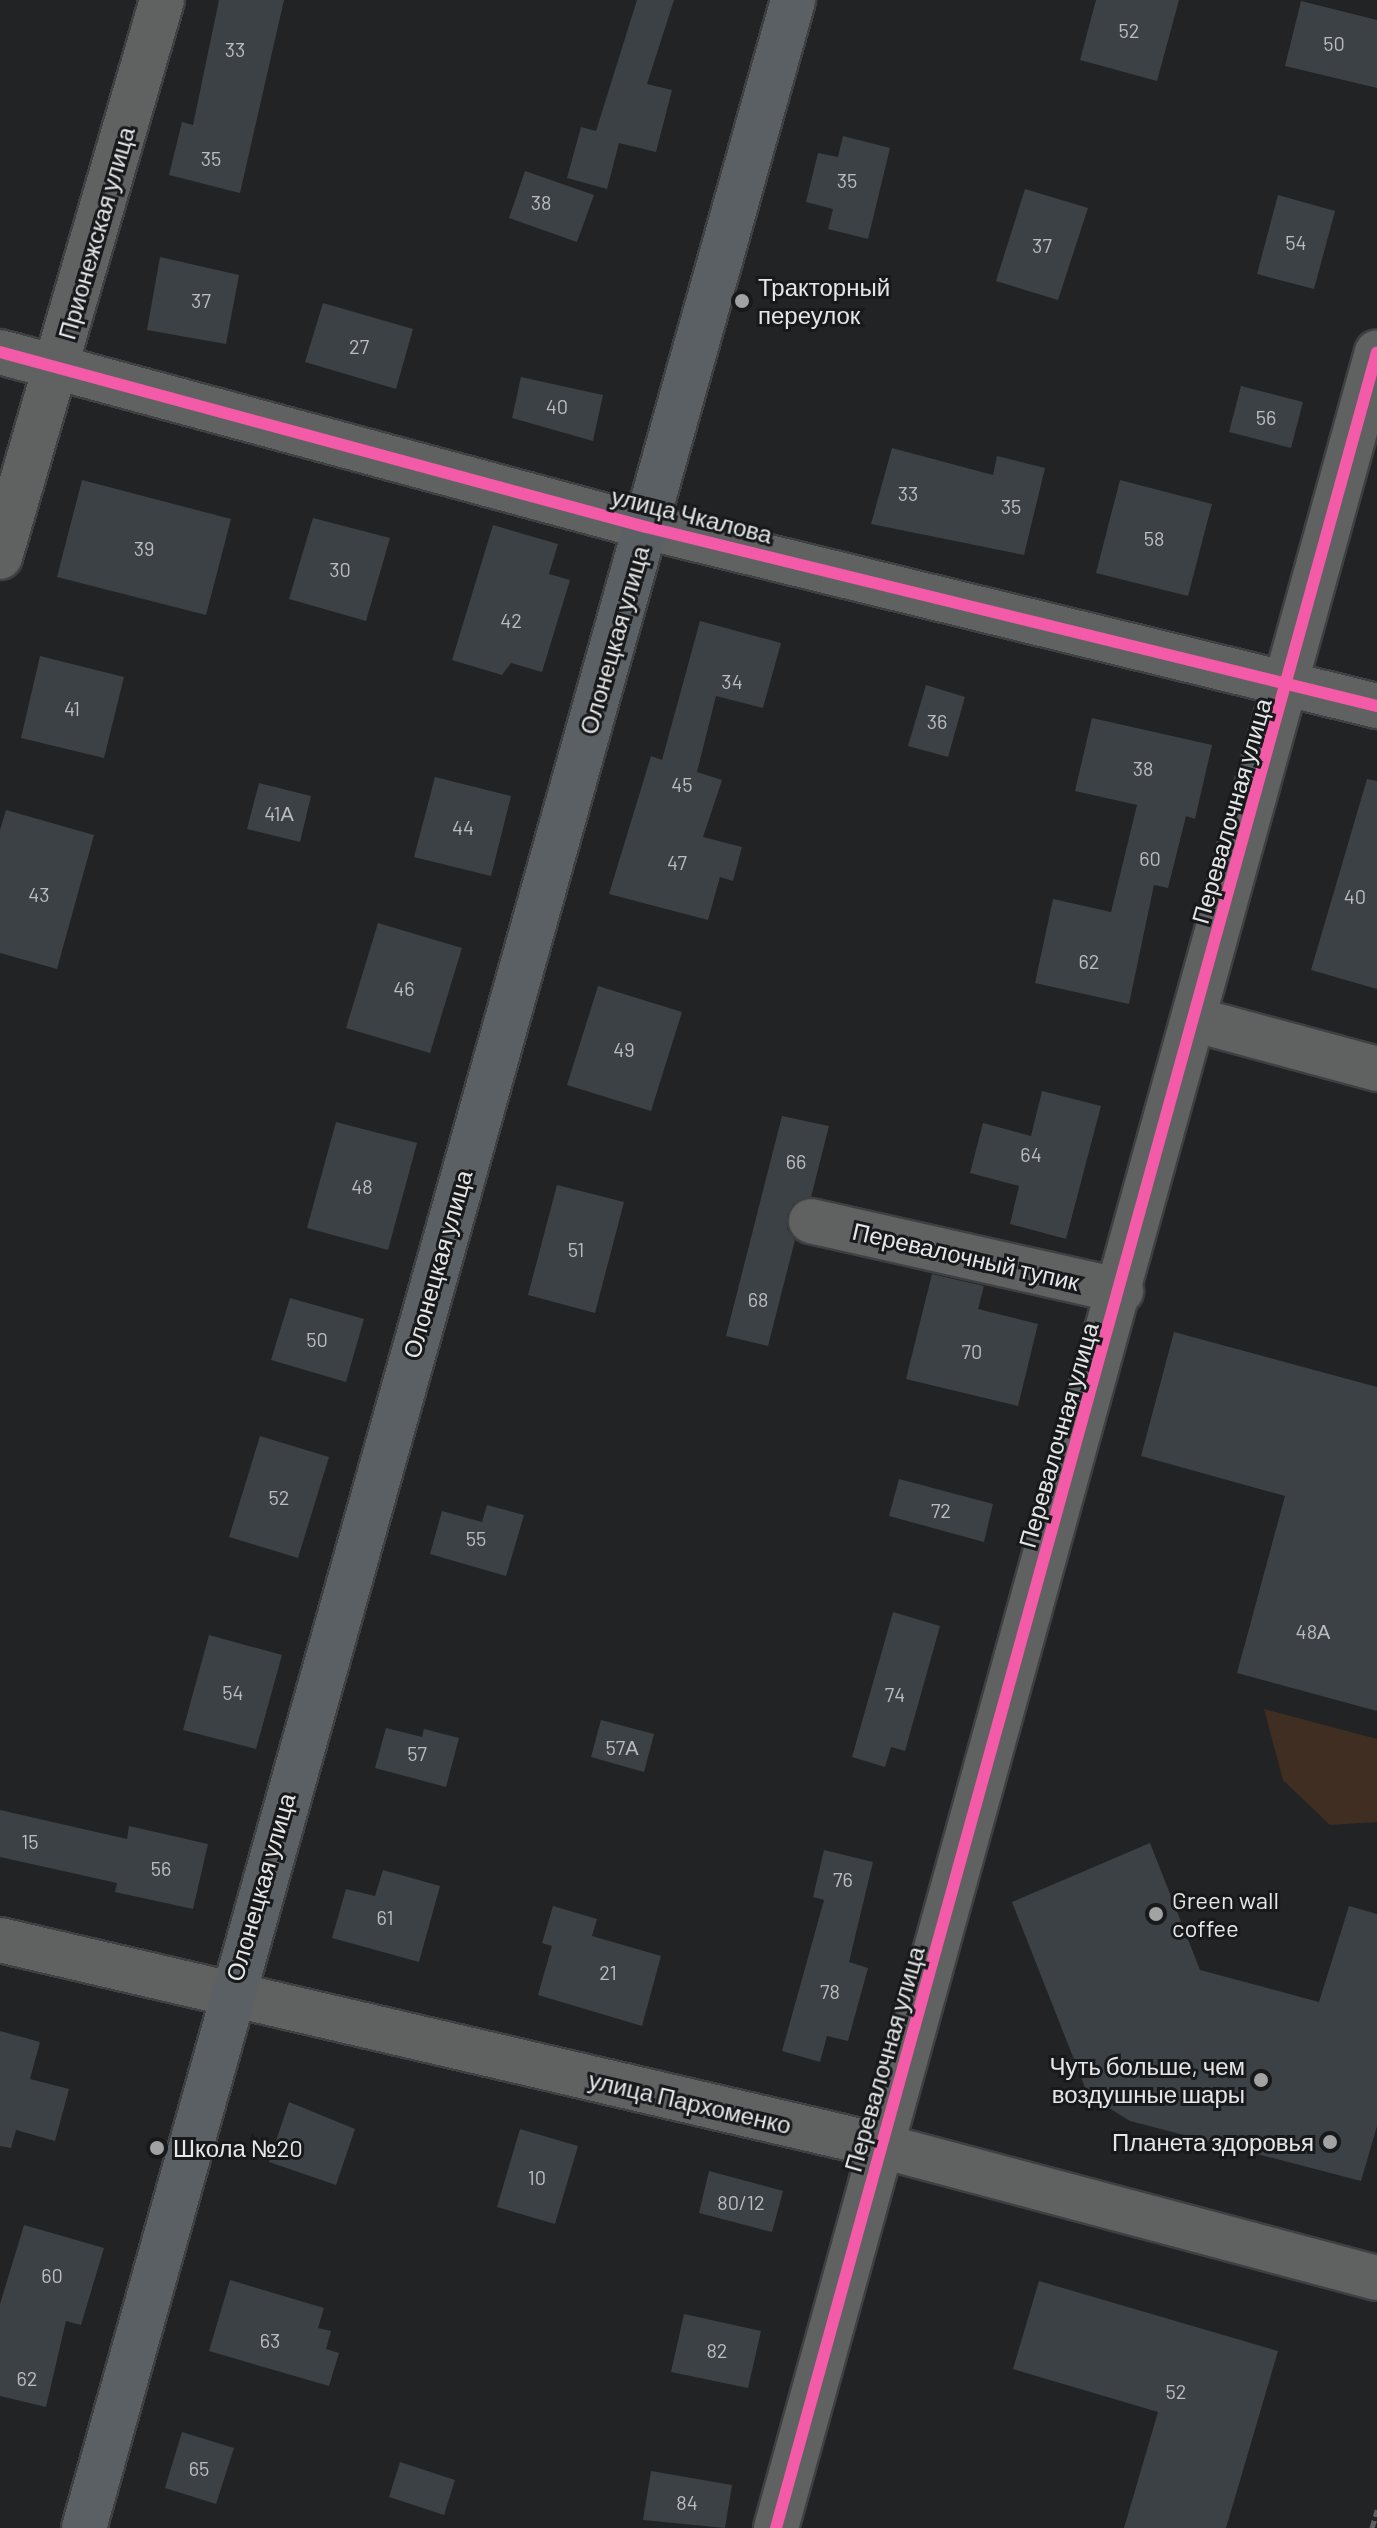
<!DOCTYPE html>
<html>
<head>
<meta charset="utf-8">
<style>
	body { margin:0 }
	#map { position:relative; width:1377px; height:2528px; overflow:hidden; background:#222324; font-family:Barlow,sans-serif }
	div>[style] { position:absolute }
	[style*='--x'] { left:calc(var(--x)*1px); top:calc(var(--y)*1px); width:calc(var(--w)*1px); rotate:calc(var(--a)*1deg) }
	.green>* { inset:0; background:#3f2e21 }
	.building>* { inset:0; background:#3c4145 }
	.path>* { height:5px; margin-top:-2.5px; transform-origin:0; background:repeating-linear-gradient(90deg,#5e5f60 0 8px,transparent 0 12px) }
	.roads { filter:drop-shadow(2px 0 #3e4041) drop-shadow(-2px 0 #3e4041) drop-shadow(0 2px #3e4041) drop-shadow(0 -2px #3e4041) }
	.minor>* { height:44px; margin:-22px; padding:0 22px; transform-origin:22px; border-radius:22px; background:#606161 }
	.major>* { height:44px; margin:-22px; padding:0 22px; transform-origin:22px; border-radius:22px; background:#5b6065 }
	.cycleway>* { height:12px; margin:-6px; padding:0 6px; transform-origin:6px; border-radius:6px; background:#f35aa7 }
	.dots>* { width:22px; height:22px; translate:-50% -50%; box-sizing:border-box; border:4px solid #17191b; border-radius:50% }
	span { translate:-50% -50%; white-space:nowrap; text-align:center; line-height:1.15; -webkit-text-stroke:6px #17191b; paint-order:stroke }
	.number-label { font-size:20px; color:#babdbe }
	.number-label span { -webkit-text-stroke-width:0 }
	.street-label { font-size:24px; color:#e4e6e7 }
	.poi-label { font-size:24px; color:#e4e6e7 }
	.left { translate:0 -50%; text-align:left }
	.right { translate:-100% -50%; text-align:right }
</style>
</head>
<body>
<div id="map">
	<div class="green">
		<i style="clip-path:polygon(1264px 1709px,1377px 1739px,1377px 1822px,1330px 1825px,1283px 1780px)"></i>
	</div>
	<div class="building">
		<i style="clip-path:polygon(219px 0,284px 0,240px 193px,169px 175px,182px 122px,193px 125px)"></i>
		<i style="clip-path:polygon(637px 0,674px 0,647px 84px,672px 90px,656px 152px,619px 143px,607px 189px,567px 178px,581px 127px,596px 131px)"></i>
		<i style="clip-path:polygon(1096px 0,1179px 0,1157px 81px,1080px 60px)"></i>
		<i style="clip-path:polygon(1301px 1px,1377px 20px,1377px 88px,1285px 66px)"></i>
		<i style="clip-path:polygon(843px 136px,890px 148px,868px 239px,828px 229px,833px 209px,806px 202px,818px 153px,838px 157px)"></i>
		<i style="clip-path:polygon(525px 171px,594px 195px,577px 242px,509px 218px)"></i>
		<i style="clip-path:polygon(1025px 189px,1088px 208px,1058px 300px,996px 281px)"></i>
		<i style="clip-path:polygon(1278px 195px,1335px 211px,1314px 289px,1257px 274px)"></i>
		<i style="clip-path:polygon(160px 257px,239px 275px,226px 344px,147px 330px)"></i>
		<i style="clip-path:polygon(323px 303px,413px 329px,396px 389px,305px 362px)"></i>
		<i style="clip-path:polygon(521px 377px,603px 395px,593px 441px,512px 418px)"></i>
		<i style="clip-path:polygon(1241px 386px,1303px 402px,1291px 448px,1229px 432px)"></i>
		<i style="clip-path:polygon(892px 448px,993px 475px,997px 456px,1045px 468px,1024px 555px,871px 524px)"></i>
		<i style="clip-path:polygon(82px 480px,231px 519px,206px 615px,57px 577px)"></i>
		<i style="clip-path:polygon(1120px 480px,1212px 504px,1188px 596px,1096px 573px)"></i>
		<i style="clip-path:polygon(313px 518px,390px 538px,366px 621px,289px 599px)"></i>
		<i style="clip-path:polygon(493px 525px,558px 544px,549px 574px,570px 580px,542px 672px,511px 663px,502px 675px,452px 660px)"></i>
		<i style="clip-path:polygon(700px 621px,781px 643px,763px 708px,716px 696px,697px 772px,722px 780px,703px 837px,742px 847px,733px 881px,720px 877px,708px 920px,609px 894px,651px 756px,662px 760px)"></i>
		<i style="clip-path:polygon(40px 656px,124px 677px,104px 758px,21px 738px)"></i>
		<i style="clip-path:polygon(926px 685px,965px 697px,948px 757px,908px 746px)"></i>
		<i style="clip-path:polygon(1092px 718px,1212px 745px,1195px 819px,1186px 816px,1168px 888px,1154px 885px,1129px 1004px,1035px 983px,1053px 899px,1111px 912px,1137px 805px,1075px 791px)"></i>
		<i style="clip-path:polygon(435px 777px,511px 796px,491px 876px,414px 857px)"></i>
		<i style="clip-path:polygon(1367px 779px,1377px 781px,1377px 989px,1311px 970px)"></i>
		<i style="clip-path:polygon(259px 783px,311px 796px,300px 842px,247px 829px)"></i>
		<i style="clip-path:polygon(6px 810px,94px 835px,57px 969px,0 953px,0 830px)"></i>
		<i style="clip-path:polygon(378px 923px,462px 948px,430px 1053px,346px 1028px)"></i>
		<i style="clip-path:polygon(598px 986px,682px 1012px,651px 1111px,567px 1085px)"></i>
		<i style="clip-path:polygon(1042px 1091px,1101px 1106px,1066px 1239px,1010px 1224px,1019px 1186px,970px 1173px,983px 1123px,1031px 1136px)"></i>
		<i style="clip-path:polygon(782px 1116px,829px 1126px,811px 1197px,793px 1204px,787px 1215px,787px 1229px,795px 1240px,768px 1346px,726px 1336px)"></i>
		<i style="clip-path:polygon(336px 1122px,417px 1143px,388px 1250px,307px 1228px)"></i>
		<i style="clip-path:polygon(557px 1185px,624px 1202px,595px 1313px,528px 1295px)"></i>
		<i style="clip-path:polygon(932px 1274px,984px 1286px,978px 1309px,1038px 1324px,1018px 1406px,906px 1379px)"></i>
		<i style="clip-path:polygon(290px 1298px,364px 1319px,346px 1382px,271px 1360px)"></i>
		<i style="clip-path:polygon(1174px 1332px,1377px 1387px,1377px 1711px,1237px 1673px,1285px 1496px,1141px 1456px)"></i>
		<i style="clip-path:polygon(260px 1436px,329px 1457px,298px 1558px,229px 1537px)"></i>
		<i style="clip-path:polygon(899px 1479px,993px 1504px,984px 1542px,889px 1516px)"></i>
		<i style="clip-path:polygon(487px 1505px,524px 1515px,506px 1576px,430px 1554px,442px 1511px,482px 1522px)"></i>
		<i style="clip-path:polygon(893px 1612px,940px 1626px,905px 1751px,891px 1747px,885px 1767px,852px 1757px)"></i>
		<i style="clip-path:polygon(209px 1635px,282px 1655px,256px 1749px,183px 1730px)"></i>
		<i style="clip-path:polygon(601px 1720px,654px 1734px,644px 1772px,591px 1757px)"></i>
		<i style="clip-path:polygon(386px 1728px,422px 1737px,424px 1729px,459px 1738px,446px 1787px,375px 1768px)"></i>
		<i style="clip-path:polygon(0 1810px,127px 1839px,129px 1826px,208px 1844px,193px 1909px,115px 1892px,117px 1883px,0 1857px)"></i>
		<i style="clip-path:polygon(1150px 1843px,1200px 1970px,1319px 2002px,1349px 1906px,1377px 1914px,1377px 2126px,1361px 2181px,1130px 2121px,1088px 2095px,1012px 1902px)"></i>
		<i style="clip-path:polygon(824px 1850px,873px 1862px,849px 1962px,868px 1968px,848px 2041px,827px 2036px,820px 2062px,782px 2051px,824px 1900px,813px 1897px)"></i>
		<i style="clip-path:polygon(383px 1870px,440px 1886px,419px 1962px,332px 1938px,346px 1889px,375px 1896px)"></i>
		<i style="clip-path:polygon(553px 1906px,597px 1919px,592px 1936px,661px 1956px,642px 2026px,538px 1995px,552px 1946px,542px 1943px)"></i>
		<i style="clip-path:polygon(0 2031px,40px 2042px,30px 2079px,69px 2089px,55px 2141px,16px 2130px,11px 2148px,0 2146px)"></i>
		<i style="clip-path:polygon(289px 2102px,355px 2129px,336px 2185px,269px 2162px)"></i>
		<i style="clip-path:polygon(520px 2129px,578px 2146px,555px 2224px,497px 2207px)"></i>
		<i style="clip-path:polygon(709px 2171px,783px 2191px,772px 2232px,699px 2213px)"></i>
		<i style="clip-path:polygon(24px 2225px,104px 2248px,81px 2325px,66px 2321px,46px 2407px,0 2396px,0 2304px)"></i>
		<i style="clip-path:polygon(230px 2280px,324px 2308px,318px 2328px,331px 2331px,326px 2349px,339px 2353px,329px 2386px,209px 2351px)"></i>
		<i style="clip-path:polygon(1039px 2281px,1278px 2351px,1226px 2528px,1124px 2528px,1158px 2412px,1013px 2369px)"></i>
		<i style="clip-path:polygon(684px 2314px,761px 2331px,748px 2388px,671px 2372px)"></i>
		<i style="clip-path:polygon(182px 2432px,234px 2448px,216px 2504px,165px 2488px)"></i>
		<i style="clip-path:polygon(400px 2462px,455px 2480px,444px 2515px,389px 2497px)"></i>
		<i style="clip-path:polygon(651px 2471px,732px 2485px,725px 2528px,643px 2520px)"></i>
	</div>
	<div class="path">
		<i style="--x:1372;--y:2528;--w:19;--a:-74"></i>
	</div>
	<div class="roads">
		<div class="minor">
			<i style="--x:0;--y:352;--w:669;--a:15.16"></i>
			<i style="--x:646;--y:527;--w:753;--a:13.76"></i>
			<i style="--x:0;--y:557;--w:580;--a:-73.78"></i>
			<i style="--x:1196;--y:1020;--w:188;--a:15.1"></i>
			<i style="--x:811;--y:1221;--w:318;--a:12.7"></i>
			<i style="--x:0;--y:1940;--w:906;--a:13.15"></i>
			<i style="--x:882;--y:2146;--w:512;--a:14.93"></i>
			<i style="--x:776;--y:2528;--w:2257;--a:-74.56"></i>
		</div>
		<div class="major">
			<i style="--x:84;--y:2528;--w:2626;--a:-74.33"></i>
		</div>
	</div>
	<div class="cycleway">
		<i style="--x:0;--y:352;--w:669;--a:15.16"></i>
		<i style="--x:646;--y:527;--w:753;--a:13.76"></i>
		<i style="--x:776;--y:2528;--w:2257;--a:-74.56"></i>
	</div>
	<div class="dots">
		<i style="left:742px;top:301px;background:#a0a2a3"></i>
		<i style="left:1156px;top:1914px;background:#a0a2a3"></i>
		<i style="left:1261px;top:2080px;background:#a0a2a3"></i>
		<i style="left:1330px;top:2142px;background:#a0a2a3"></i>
		<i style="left:157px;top:2148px;background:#a0a2a3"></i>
	</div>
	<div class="number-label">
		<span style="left:1129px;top:30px">52</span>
		<span style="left:1334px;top:43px">50</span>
		<span style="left:235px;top:49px">33</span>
		<span style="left:211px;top:158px">35</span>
		<span style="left:847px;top:180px">35</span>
		<span style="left:541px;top:202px">38</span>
		<span style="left:1296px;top:242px">54</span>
		<span style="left:1042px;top:245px">37</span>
		<span style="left:201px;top:300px">37</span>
		<span style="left:359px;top:346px">27</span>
		<span style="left:557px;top:406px">40</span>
		<span style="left:1266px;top:417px">56</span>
		<span style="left:908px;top:493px">33</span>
		<span style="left:1011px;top:506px">35</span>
		<span style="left:1154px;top:538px">58</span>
		<span style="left:144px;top:548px">39</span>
		<span style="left:340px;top:569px">30</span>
		<span style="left:511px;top:620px">42</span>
		<span style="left:732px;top:681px">34</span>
		<span style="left:72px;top:708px">41</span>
		<span style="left:937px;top:721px">36</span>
		<span style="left:1143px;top:768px">38</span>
		<span style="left:682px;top:784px">45</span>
		<span style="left:279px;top:813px">41А</span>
		<span style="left:463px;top:827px">44</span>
		<span style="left:1150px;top:858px">60</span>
		<span style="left:677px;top:862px">47</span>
		<span style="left:39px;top:894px">43</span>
		<span style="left:1355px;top:896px">40</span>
		<span style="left:1089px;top:961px">62</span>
		<span style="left:404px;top:988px">46</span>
		<span style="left:624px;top:1049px">49</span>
		<span style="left:1031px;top:1154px">64</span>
		<span style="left:796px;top:1161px">66</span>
		<span style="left:362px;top:1186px">48</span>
		<span style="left:576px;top:1249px">51</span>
		<span style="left:758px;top:1299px">68</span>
		<span style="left:317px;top:1339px">50</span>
		<span style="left:972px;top:1351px">70</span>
		<span style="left:279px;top:1497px">52</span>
		<span style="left:941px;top:1510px">72</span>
		<span style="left:476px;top:1538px">55</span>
		<span style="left:1313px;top:1631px">48А</span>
		<span style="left:233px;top:1692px">54</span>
		<span style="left:895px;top:1694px">74</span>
		<span style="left:622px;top:1747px">57А</span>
		<span style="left:417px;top:1753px">57</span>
		<span style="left:30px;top:1841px">15</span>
		<span style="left:161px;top:1868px">56</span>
		<span style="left:843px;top:1879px">76</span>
		<span style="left:385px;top:1917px">61</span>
		<span style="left:608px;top:1972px">21</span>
		<span style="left:830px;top:1991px">78</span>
		<span style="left:537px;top:2177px">10</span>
		<span style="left:741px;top:2202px">80/12</span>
		<span style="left:52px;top:2275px">60</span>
		<span style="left:270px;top:2340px">63</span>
		<span style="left:717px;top:2350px">82</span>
		<span style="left:27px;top:2378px">62</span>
		<span style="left:1176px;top:2391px">52</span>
		<span style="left:199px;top:2468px">65</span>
		<span style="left:687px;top:2502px">84</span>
	</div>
	<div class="street-label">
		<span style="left:96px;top:233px;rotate:-74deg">Прионежская улица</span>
		<span style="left:692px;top:515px;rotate:14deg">улица Чкалова</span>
		<span style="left:614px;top:640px;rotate:-74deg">Олонецкая улица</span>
		<span style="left:1231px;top:811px;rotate:-74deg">Перевалочная улица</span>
		<span style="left:966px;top:1256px;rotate:13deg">Перевалочный тупик</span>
		<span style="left:437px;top:1264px;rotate:-74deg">Олонецкая улица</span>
		<span style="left:1058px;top:1435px;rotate:-74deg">Перевалочная улица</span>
		<span style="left:260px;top:1887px;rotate:-74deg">Олонецкая улица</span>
		<span style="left:884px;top:2059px;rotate:-74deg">Перевалочная улица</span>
		<span style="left:690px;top:2102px;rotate:13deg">улица Пархоменко</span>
	</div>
	<div class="poi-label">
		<span class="left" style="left:758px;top:301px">Тракторный<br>переулок</span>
		<span class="left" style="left:1172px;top:1914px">Green wall<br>coffee</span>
		<span class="right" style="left:1245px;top:2080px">Чуть больше, чем<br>воздушные шары</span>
		<span class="right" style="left:1314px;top:2142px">Планета здоровья</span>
		<span class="left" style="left:173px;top:2148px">Школа №20</span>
	</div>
</div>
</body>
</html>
